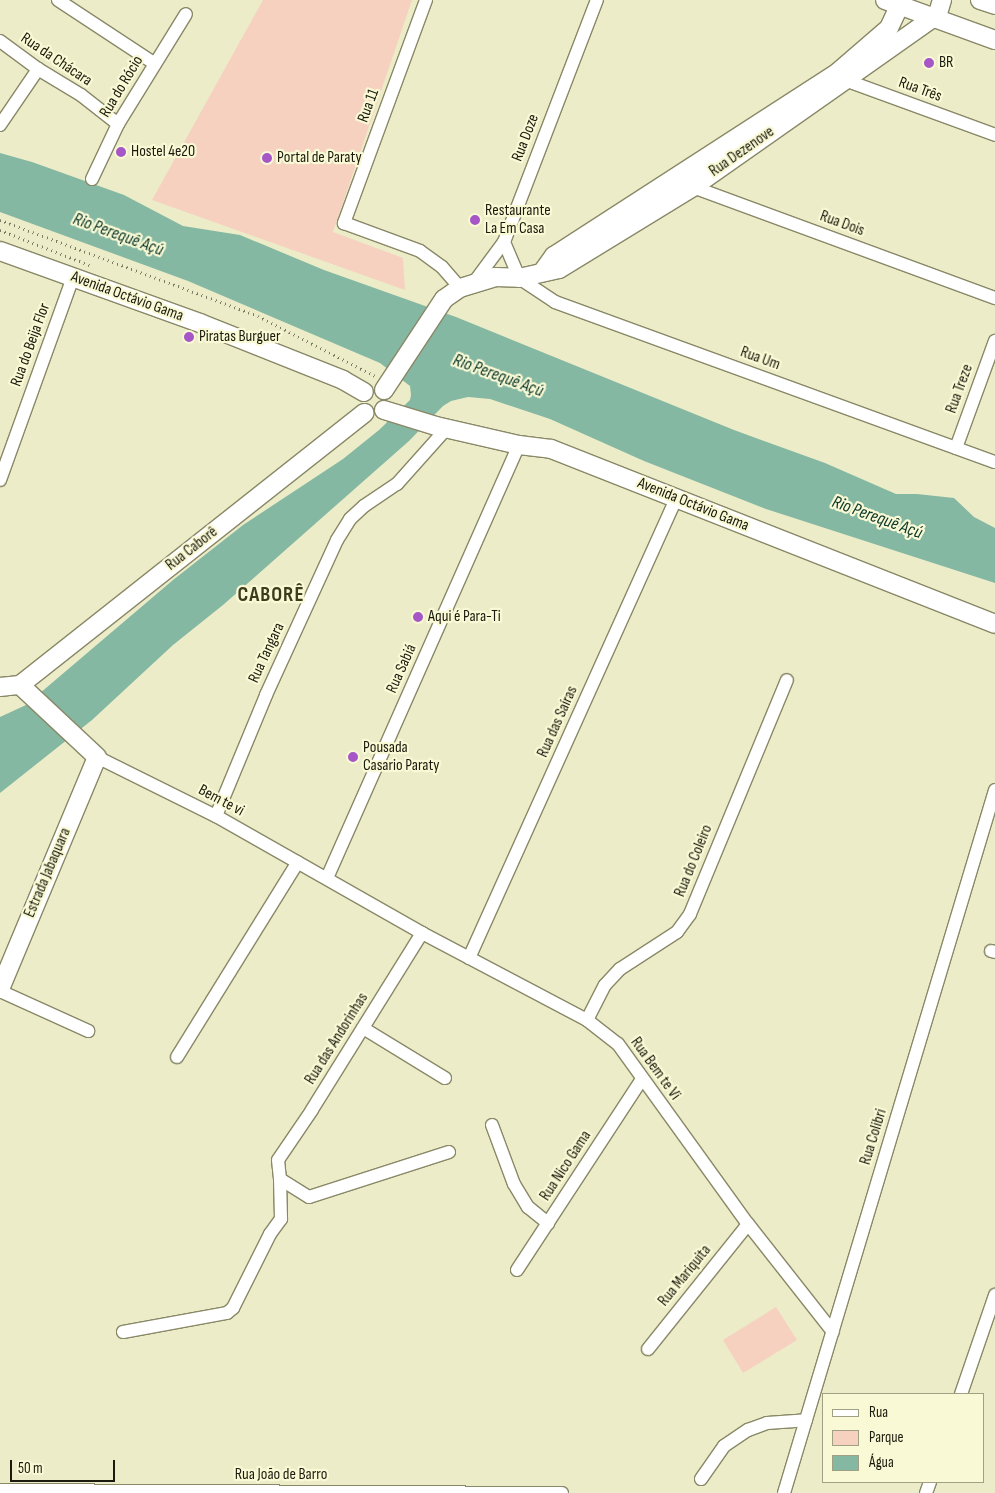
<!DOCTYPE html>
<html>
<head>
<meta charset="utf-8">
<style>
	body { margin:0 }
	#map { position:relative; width:995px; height:1493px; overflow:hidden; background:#ececc8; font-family:"Sofia Sans Condensed",sans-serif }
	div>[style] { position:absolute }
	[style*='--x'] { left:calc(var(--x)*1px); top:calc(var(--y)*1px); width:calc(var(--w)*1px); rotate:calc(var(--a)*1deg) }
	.green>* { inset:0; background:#f6d1bf }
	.water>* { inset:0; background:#85b8a3 }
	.path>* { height:2.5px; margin-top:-1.25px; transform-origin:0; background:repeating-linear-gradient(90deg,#7b7b64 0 1px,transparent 0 5px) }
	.roads { filter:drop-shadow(1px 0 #898867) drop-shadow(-1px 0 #898867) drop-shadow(0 1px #898867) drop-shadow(0 -1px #898867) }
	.street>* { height:12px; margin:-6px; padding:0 6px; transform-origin:6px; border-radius:6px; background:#fff }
	.secondary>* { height:18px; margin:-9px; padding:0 9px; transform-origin:9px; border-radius:9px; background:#fff }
	.dots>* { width:14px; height:14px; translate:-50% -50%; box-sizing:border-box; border:2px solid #f9f9d5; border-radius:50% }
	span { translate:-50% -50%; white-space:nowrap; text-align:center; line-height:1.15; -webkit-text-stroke:4.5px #f9f9d5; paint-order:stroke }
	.street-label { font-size:16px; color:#1a1a0d }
	.poi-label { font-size:16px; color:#1a1a0d }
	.left { translate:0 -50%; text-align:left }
	.water-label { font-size:18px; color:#0b382a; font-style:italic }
	.district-label { font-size:21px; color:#3c3b1c; font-weight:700; letter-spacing:1px }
	.legend { position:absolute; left:822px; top:1393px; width:162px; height:90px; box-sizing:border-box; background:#f9f9d5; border:1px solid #a0a085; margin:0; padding:6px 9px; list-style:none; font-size:15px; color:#1a1a0d }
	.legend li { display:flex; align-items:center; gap:10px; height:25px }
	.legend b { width:25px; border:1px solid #a0a085 }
	.scale { position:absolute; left:10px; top:1460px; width:105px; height:22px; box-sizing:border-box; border:2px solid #1a1a0d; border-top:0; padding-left:6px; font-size:15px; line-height:18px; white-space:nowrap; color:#1a1a0d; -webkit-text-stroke:4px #f9f9d5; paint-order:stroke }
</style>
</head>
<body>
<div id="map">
	<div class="green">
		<i style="clip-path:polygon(263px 0,412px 0,333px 232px,403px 258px,405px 290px,152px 200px)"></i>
		<i style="clip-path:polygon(776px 1307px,797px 1340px,743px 1373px,723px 1340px)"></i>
	</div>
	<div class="water">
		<i style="clip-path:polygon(0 153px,32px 162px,124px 195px,183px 226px,240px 235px,324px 270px,456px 317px,734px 430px,825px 463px,896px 494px,917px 494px,954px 498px,974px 517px,995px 528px,995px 583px,766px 509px,644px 461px,550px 419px,490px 399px,468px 397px,451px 401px,443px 406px,409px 441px,223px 605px,173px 645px,92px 720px,0 793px,0 717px,26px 705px,173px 580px,243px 525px,343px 459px,379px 430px,410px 400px,411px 395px,410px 386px,380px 363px,188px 281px,0 212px)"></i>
	</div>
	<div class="path">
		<i style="--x:0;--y:220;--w:275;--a:20.4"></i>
		<i style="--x:258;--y:316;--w:131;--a:27.1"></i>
		<i style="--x:0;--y:230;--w:99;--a:21.4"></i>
	</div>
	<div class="roads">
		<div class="street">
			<i style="--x:58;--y:0;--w:116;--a:33.4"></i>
			<i style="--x:426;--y:0;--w:238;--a:110.2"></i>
			<i style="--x:344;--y:223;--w:81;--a:20.2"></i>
			<i style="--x:420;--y:251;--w:27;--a:36"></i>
			<i style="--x:442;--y:267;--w:28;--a:49"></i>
			<i style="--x:0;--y:41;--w:47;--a:36.4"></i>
			<i style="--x:38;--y:69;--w:50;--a:31.2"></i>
			<i style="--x:81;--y:95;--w:47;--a:38.1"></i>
			<i style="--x:842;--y:76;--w:5;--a:53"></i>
			<i style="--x:845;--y:80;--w:160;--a:20.1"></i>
			<i style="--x:0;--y:125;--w:68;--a:-55.8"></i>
			<i style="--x:92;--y:179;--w:61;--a:-64.7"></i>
			<i style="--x:118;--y:124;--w:129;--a:-58.3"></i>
			<i style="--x:690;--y:182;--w:6;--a:59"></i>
			<i style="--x:693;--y:187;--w:322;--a:20.2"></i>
			<i style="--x:504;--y:242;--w:39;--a:67"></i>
			<i style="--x:519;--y:278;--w:43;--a:33.7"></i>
			<i style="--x:555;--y:302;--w:468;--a:20"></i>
			<i style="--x:475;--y:281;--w:49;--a:-53.4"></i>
			<i style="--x:504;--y:242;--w:259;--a:-69"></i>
			<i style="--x:956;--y:448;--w:114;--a:-70"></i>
			<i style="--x:0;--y:480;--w:216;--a:-70.2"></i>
			<i style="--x:97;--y:757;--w:133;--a:26.4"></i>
			<i style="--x:216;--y:816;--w:237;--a:29.6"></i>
			<i style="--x:422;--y:933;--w:187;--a:27.8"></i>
			<i style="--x:587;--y:1020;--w:39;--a:38"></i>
			<i style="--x:618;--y:1044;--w:222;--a:54.2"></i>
			<i style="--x:748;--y:1224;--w:137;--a:51.8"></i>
			<i style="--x:216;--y:816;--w:131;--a:-67.5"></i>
			<i style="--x:266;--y:695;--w:170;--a:-65.4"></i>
			<i style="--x:337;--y:540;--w:25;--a:-58"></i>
			<i style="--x:350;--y:519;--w:19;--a:-43"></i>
			<i style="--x:364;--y:506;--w:40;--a:-34"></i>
			<i style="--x:397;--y:484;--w:75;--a:-48.2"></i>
			<i style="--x:327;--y:878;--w:474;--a:-66.1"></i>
			<i style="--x:422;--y:933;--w:208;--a:121.9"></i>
			<i style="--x:312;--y:1110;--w:60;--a:124.2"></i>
			<i style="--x:278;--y:1160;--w:19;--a:84"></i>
			<i style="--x:280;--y:1179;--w:34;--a:32"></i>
			<i style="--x:309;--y:1197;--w:147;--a:-17.8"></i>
			<i style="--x:991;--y:951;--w:4;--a:14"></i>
			<i style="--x:469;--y:958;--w:504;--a:-65.73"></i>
			<i style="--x:0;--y:991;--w:97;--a:24.4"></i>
			<i style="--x:587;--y:1020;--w:39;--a:-63"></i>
			<i style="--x:605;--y:985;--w:22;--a:-47"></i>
			<i style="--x:620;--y:969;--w:68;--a:-33"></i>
			<i style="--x:677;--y:932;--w:22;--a:-54"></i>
			<i style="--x:690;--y:914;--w:253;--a:-67.5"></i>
			<i style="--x:363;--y:1028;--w:96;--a:31.4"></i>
			<i style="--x:177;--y:1057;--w:229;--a:-58.2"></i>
			<i style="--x:492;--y:1125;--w:63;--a:69.6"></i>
			<i style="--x:514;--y:1184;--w:27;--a:59"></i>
			<i style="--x:528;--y:1207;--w:26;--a:39"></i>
			<i style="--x:517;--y:1270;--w:228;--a:-56.8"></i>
			<i style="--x:123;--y:1332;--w:106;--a:-10.4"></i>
			<i style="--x:227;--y:1313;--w:8;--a:-40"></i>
			<i style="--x:233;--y:1308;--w:83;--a:-63.4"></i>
			<i style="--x:270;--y:1234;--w:19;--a:-54"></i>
			<i style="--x:281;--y:1219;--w:40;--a:-91.4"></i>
			<i style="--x:648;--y:1349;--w:160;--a:-51.3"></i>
			<i style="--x:961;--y:1394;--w:105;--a:-71"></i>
			<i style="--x:701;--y:1479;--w:40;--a:-55.1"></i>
			<i style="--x:724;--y:1446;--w:29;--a:-34"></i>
			<i style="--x:748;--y:1430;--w:20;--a:-20"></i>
			<i style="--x:767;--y:1423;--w:39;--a:-4"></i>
			<i style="--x:0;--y:1490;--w:562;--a:0.31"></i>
			<i style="--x:784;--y:1493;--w:734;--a:-73.29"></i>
			<i style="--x:926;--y:1493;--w:12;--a:-70"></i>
		</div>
		<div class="secondary">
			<i style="--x:885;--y:0;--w:117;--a:20"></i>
			<i style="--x:980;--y:0;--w:16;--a:18"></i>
			<i style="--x:0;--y:251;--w:213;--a:19.8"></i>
			<i style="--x:200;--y:323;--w:154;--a:21.7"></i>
			<i style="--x:343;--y:380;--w:24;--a:30"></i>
			<i style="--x:543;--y:271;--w:19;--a:-54"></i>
			<i style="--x:554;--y:256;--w:338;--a:-32.9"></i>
			<i style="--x:838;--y:72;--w:67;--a:-40.8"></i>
			<i style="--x:889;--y:28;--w:31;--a:-65"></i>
			<i style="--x:384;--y:390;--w:109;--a:-56.6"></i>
			<i style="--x:444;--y:299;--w:19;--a:-35"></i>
			<i style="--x:460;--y:288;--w:37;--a:-17"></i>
			<i style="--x:495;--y:277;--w:24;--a:2"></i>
			<i style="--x:519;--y:278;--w:41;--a:-12.7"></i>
			<i style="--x:559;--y:269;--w:157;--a:-31.5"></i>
			<i style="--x:693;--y:187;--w:186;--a:-35.1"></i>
			<i style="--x:845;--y:80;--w:108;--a:-35.2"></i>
			<i style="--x:933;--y:18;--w:7;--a:-45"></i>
			<i style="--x:938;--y:13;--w:14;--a:-73"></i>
			<i style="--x:384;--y:410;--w:54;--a:17.1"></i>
			<i style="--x:436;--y:426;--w:85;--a:12.9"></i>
			<i style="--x:519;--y:445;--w:32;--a:7"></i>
			<i style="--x:551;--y:449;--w:477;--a:21.5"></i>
			<i style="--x:20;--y:685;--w:439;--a:-38.3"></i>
			<i style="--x:0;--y:687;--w:20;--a:-6"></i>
			<i style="--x:0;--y:989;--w:251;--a:-67.3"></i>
			<i style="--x:97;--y:757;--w:105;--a:-136.9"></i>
		</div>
	</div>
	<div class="dots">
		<i style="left:929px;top:63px;background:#a656c6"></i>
		<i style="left:121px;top:152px;background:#a656c6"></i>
		<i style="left:267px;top:158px;background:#a656c6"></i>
		<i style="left:475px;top:220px;background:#a656c6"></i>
		<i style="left:189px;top:337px;background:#a656c6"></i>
		<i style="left:418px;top:617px;background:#a656c6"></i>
		<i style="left:353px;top:757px;background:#a656c6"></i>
	</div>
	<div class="street-label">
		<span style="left:56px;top:60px;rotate:34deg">Rua da Chácara</span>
		<span style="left:122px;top:87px;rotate:-59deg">Rua do Rócio</span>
		<span style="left:920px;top:90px;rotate:20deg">Rua Três</span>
		<span style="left:369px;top:106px;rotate:-70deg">Rua 11</span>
		<span style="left:526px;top:138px;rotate:-69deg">Rua Doze</span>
		<span style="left:742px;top:152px;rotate:-35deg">Rua Dezenove</span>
		<span style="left:842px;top:224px;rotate:20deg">Rua Dois</span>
		<span style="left:127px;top:297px;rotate:20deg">Avenida Octávio Gama</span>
		<span style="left:31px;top:345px;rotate:-70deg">Rua do Beija Flor</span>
		<span style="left:760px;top:359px;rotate:20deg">Rua Um</span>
		<span style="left:960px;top:389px;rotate:-70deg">Rua Treze</span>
		<span style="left:693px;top:505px;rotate:22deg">Avenida Octávio Gama</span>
		<span style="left:192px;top:549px;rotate:-38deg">Rua Caborê</span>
		<span style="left:267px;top:653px;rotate:-65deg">Rua Tangara</span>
		<span style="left:402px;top:669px;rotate:-66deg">Rua Sabiá</span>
		<span style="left:558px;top:722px;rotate:-66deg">Rua das Saíras</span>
		<span style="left:221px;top:801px;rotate:28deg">Bem te vi</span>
		<span style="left:694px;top:861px;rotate:-68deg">Rua do Coleiro</span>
		<span style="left:48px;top:873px;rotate:-67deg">Estrada Jabaquara</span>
		<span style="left:337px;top:1039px;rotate:-58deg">Rua das Andorinhas</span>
		<span style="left:655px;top:1069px;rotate:54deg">Rua Bem te Vi</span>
		<span style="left:874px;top:1137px;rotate:-73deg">Rua Colibri</span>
		<span style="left:566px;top:1166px;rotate:-57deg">Rua Nico Gama</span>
		<span style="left:685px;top:1276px;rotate:-51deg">Rua Mariquita</span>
		<span style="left:281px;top:1475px">Rua João de Barro</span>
	</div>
	<div class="poi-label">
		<span class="left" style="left:939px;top:63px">BR</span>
		<span class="left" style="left:131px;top:152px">Hostel 4e20</span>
		<span class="left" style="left:277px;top:158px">Portal de Paraty</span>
		<span class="left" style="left:485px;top:220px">Restaurante<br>La Em Casa</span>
		<span class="left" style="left:199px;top:337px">Piratas Burguer</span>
		<span class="left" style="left:428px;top:617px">Aqui é Para-Ti</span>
		<span class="left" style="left:363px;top:757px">Pousada<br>Casario Paraty</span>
	</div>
	<div class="water-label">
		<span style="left:118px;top:235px;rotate:20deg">Rio Perequê Açú</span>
		<span style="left:498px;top:376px;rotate:20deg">Rio Perequê Açú</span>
		<span style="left:877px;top:518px;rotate:20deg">Rio Perequê Açú</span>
	</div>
	<div class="district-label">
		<span style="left:271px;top:595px">CABORÊ</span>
	</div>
	<ul class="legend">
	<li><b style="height:6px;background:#fff"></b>Rua</li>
	<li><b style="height:14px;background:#f6d1bf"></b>Parque</li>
	<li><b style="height:14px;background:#85b8a3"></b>Água</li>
	</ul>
	<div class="scale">50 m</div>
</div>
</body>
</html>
